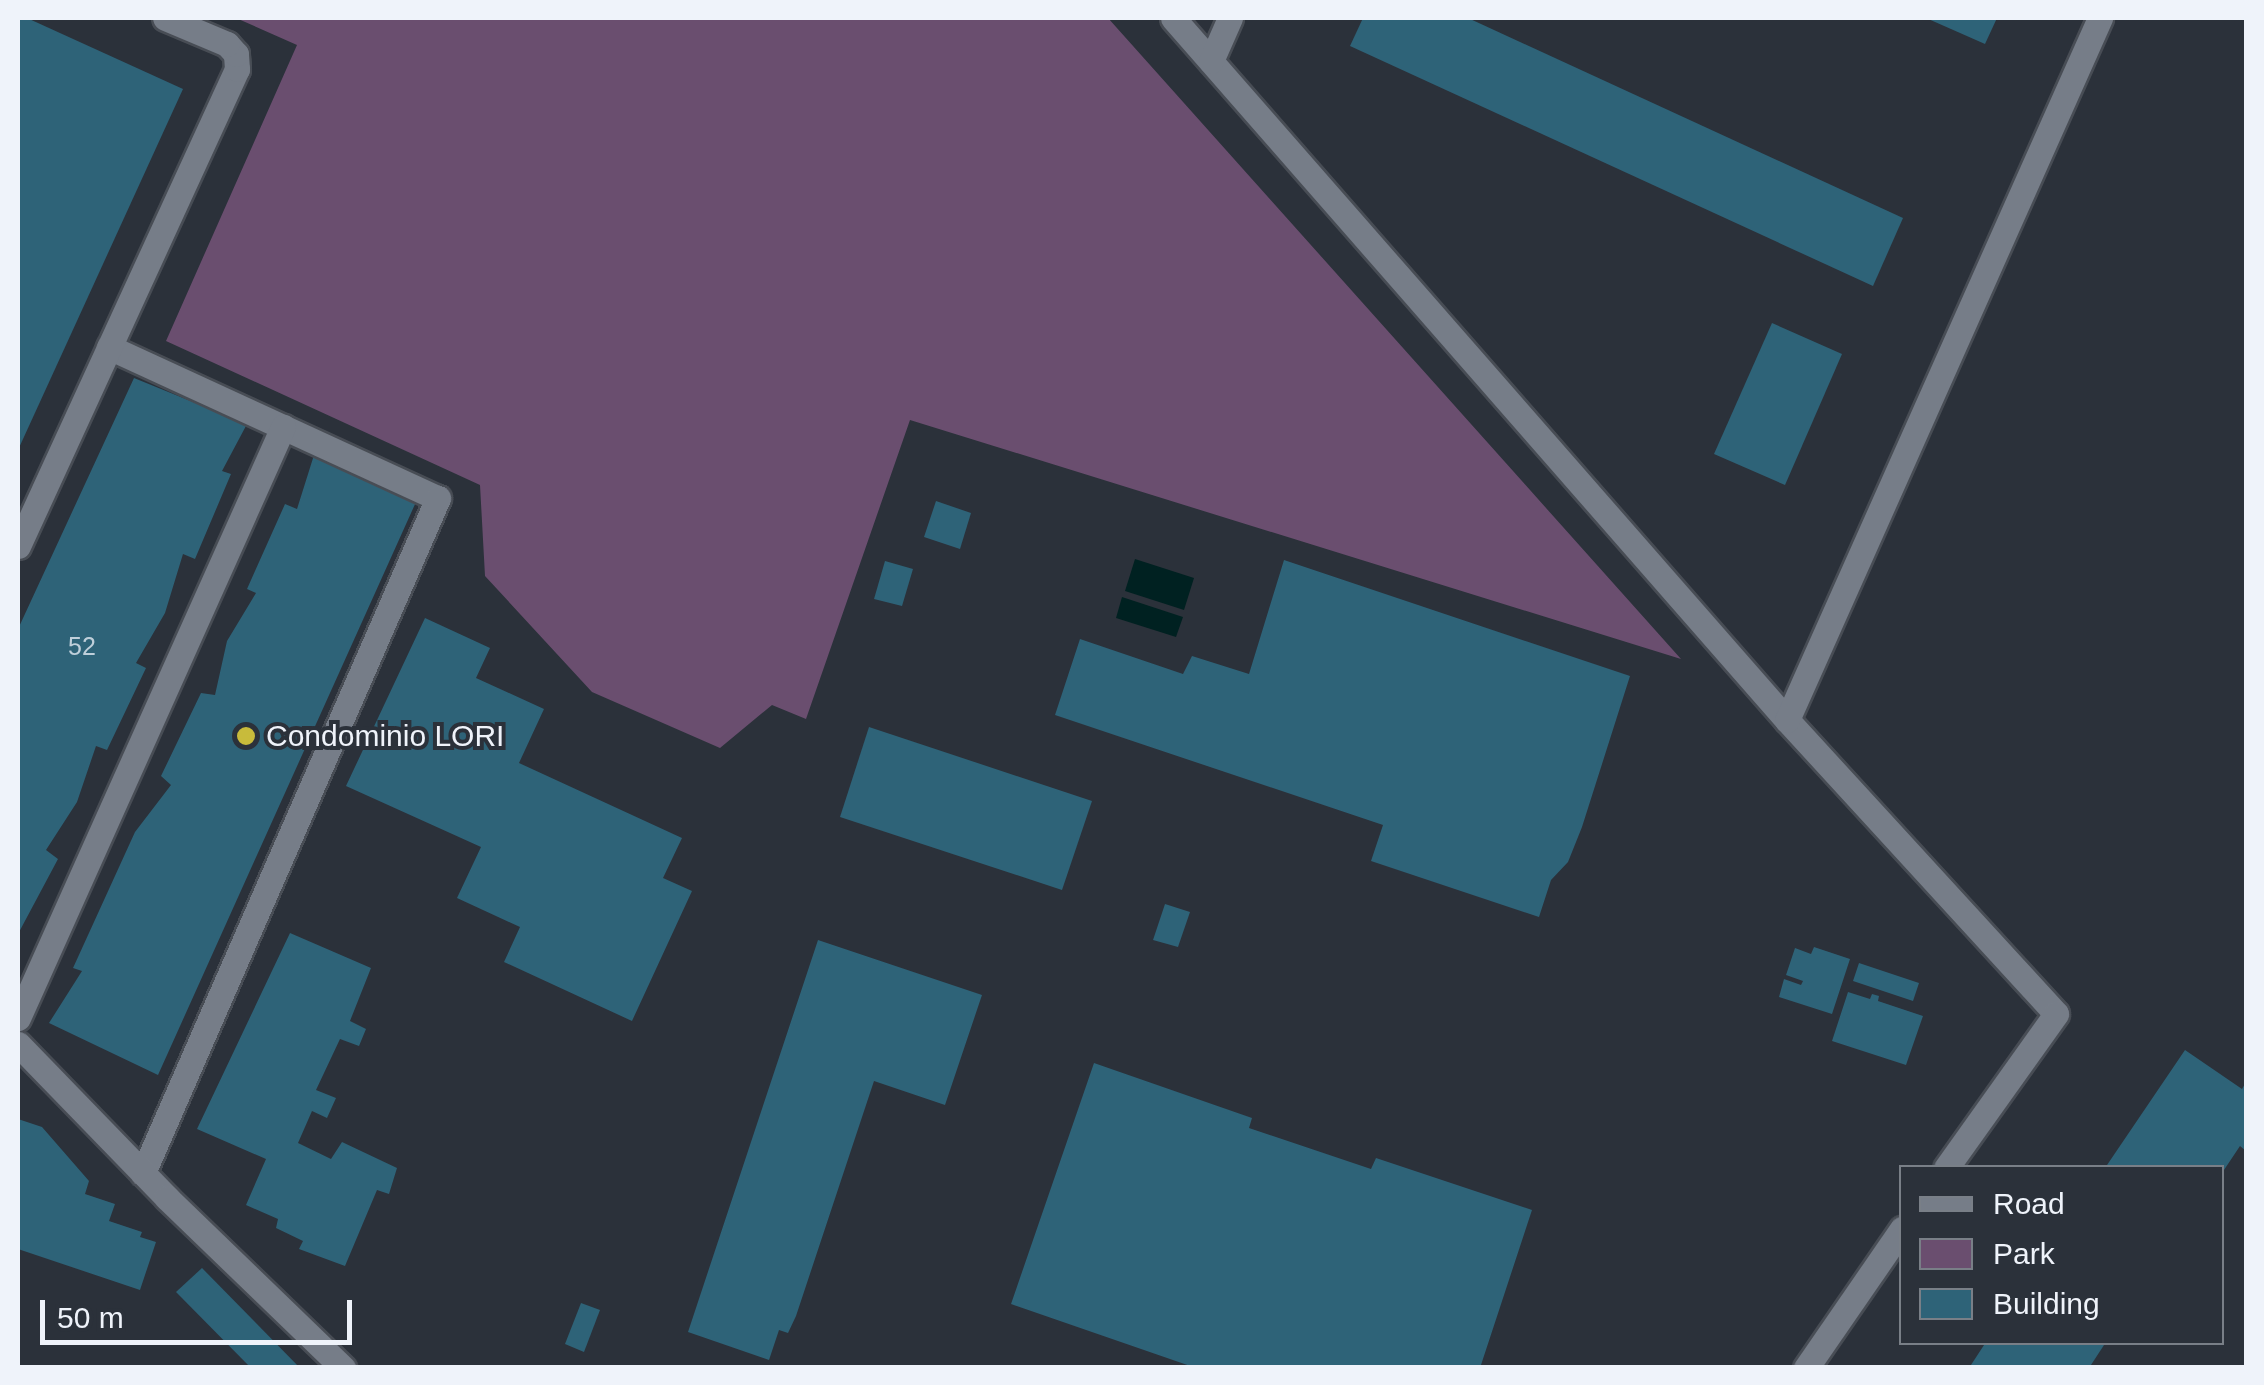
<!DOCTYPE html>
<html>
<head>
<meta charset="utf-8">
<style>
	body { margin:0 }
	#map { position:relative; width:2264px; height:1385px; overflow:hidden; background:#2b313a; font-family:Arial,sans-serif }
	div>[style] { position:absolute }
	[style*='--x'] { left:calc(var(--x)*1px); top:calc(var(--y)*1px); width:calc(var(--w)*1px); rotate:calc(var(--a)*1deg) }
	.green>* { inset:0; background:#6a4e6f }
	.water>* { inset:0; background:#002121 }
	.building>* { inset:0; background:#2e6378 }
	.roads { filter:drop-shadow(2px 0 #484d55) drop-shadow(-2px 0 #484d55) drop-shadow(0 2px #484d55) drop-shadow(0 -2px #484d55) }
	.minor>* { height:25px; margin:-12.5px; padding:0 12.5px; transform-origin:12.5px; border-radius:12.5px; background:#767d88 }
	.dots>* { width:28px; height:28px; translate:-50% -50%; box-sizing:border-box; border:5px solid #2b313a; border-radius:50% }
	span { translate:-50% -50%; white-space:nowrap; text-align:center; line-height:1.15; -webkit-text-stroke:8px #2b313a; paint-order:stroke }
	.number-label { font-size:25px; color:#bfcfda }
	.number-label span { -webkit-text-stroke-width:0 }
	.poi-label { font-size:30px; color:#eff3fa }
	.left { translate:0 -50%; text-align:left }
	.frame { position:absolute; inset:0; border:20px solid #eff3fa; pointer-events:none }
	.legend { position:absolute; left:1899px; top:1165px; width:325px; height:180px; box-sizing:border-box; background:#2b313a; border:2px solid #797f87; margin:0; padding:12px 18px; list-style:none; font-size:30px; color:#eff3fa }
	.legend li { display:flex; align-items:center; gap:20px; height:50px }
	.legend b { width:50px; border:2px solid #797f87 }
	.scale { position:absolute; left:40px; top:1300px; width:312px; height:45px; box-sizing:border-box; border:5px solid #eff3fa; border-top:0; padding-left:12px; font-size:30px; line-height:35px; white-space:nowrap; color:#eff3fa; -webkit-text-stroke:8px #2b313a; paint-order:stroke }
</style>
</head>
<body>
<div id="map">
	<div class="green">
		<i style="clip-path:polygon(236px 18px,1108px 18px,1681px 659px,910px 420px,806px 719px,772px 705px,720px 748px,592px 692px,485px 576px,480px 485px,166px 341px,297px 45px)"></i>
	</div>
	<div class="water">
		<i style="clip-path:polygon(1135px 559px,1194px 578px,1184px 610px,1125px 591px)"></i>
		<i style="clip-path:polygon(1122px 597px,1183px 617px,1176px 637px,1116px 618px)"></i>
	</div>
	<div class="building">
		<i style="clip-path:polygon(18px 18px,27px 18px,183px 89px,18px 450px)"></i>
		<i style="clip-path:polygon(1363px 18px,1468px 18px,1903px 218px,1873px 286px,1350px 46px)"></i>
		<i style="clip-path:polygon(1926px 18px,1997px 18px,1985px 44px)"></i>
		<i style="clip-path:polygon(1772px 323px,1842px 354px,1785px 485px,1714px 454px)"></i>
		<i style="clip-path:polygon(134px 378px,247px 424px,222px 471px,231px 474px,195px 559px,183px 554px,165px 613px,136px 663px,146px 668px,107px 750px,96px 746px,77px 802px,46px 850px,58px 859px,18px 934px,18px 629px)"></i>
		<i style="clip-path:polygon(314px 455px,416px 502px,158px 1075px,49px 1023px,82px 971px,73px 968px,135px 832px,171px 785px,161px 776px,201px 693px,215px 695px,227px 641px,256px 593px,247px 589px,285px 504px,297px 509px)"></i>
		<i style="clip-path:polygon(936px 501px,971px 513px,960px 549px,924px 537px)"></i>
		<i style="clip-path:polygon(1284px 560px,1630px 676px,1582px 827px,1568px 862px,1551px 880px,1539px 917px,1371px 861px,1383px 825px,1055px 715px,1080px 639px,1183px 674px,1192px 656px,1249px 674px)"></i>
		<i style="clip-path:polygon(885px 561px,913px 569px,902px 606px,874px 599px)"></i>
		<i style="clip-path:polygon(425px 618px,490px 648px,476px 678px,544px 709px,519px 763px,682px 838px,663px 878px,692px 891px,632px 1021px,504px 962px,520px 927px,457px 898px,481px 847px,346px 786px)"></i>
		<i style="clip-path:polygon(869px 727px,1092px 801px,1062px 890px,840px 817px)"></i>
		<i style="clip-path:polygon(1165px 904px,1190px 912px,1178px 947px,1153px 940px)"></i>
		<i style="clip-path:polygon(290px 933px,371px 968px,350px 1021px,366px 1029px,359px 1046px,340px 1039px,316px 1090px,336px 1098px,327px 1118px,312px 1111px,298px 1143px,331px 1159px,342px 1142px,397px 1168px,389px 1194px,377px 1190px,345px 1266px,299px 1249px,303px 1241px,276px 1228px,278px 1219px,246px 1205px,266px 1159px,197px 1129px)"></i>
		<i style="clip-path:polygon(818px 940px,982px 995px,945px 1105px,874px 1081px,796px 1316px,788px 1333px,779px 1330px,769px 1360px,688px 1332px)"></i>
		<i style="clip-path:polygon(1814px 947px,1850px 959px,1832px 1014px,1779px 997px,1784px 979px,1801px 985px,1803px 981px,1786px 975px,1795px 948px,1811px 954px)"></i>
		<i style="clip-path:polygon(1859px 963px,1919px 983px,1913px 1001px,1853px 981px)"></i>
		<i style="clip-path:polygon(1848px 992px,1870px 999px,1872px 994px,1879px 996px,1878px 1001px,1923px 1016px,1906px 1065px,1832px 1041px)"></i>
		<i style="clip-path:polygon(2185px 1050px,2242px 1089px,2246px 1082px,2246px 1151px,2240px 1146px,2222px 1173px,2222px 1168px,2105px 1168px)"></i>
		<i style="clip-path:polygon(1094px 1063px,1252px 1118px,1249px 1128px,1371px 1169px,1376px 1158px,1532px 1210px,1480px 1368px,1196px 1368px,1011px 1304px)"></i>
		<i style="clip-path:polygon(18px 1119px,42px 1127px,89px 1181px,85px 1194px,115px 1204px,109px 1221px,142px 1232px,140px 1237px,156px 1242px,140px 1290px,18px 1249px)"></i>
		<i style="clip-path:polygon(202px 1268px,300px 1368px,251px 1368px,176px 1292px)"></i>
		<i style="clip-path:polygon(581px 1303px,600px 1310px,584px 1352px,565px 1344px)"></i>
		<i style="clip-path:polygon(1986px 1342px,2106px 1342px,2089px 1368px,1969px 1368px)"></i>
	</div>
	<div class="roads">
		<div class="minor">
			<i style="--x:1173;--y:18;--w:933;--a:48.83"></i>
			<i style="--x:1787;--y:720;--w:398;--a:47.5"></i>
			<i style="--x:2056;--y:1014;--w:189;--a:125.5"></i>
			<i style="--x:1211;--y:61;--w:47;--a:-66.2"></i>
			<i style="--x:109;--y:347;--w:362;--a:24.7"></i>
			<i style="--x:438;--y:498;--w:737;--a:113.61"></i>
			<i style="--x:18;--y:546;--w:525;--a:-65.34"></i>
			<i style="--x:237;--y:69;--w:15;--a:-94"></i>
			<i style="--x:236;--y:54;--w:13;--a:-132"></i>
			<i style="--x:227;--y:44;--w:67;--a:-157.2"></i>
			<i style="--x:1787;--y:720;--w:769;--a:-65.97"></i>
			<i style="--x:18;--y:1018;--w:648;--a:-65.85"></i>
			<i style="--x:18;--y:1044;--w:214;--a:45.9"></i>
			<i style="--x:167;--y:1198;--w:245;--a:44"></i>
			<i style="--x:1806;--y:1368;--w:169;--a:-55.4"></i>
		</div>
	</div>
	<div class="dots">
		<i style="left:246px;top:736px;background:#c8bb3b"></i>
	</div>
	<div class="number-label">
		<span style="left:82px;top:646px">52</span>
	</div>
	<div class="poi-label">
		<span class="left" style="left:266px;top:736px">Condominio LORI</span>
	</div>
	<div class="frame"></div>
	<ul class="legend">
	<li><b style="height:12px;background:#767d88"></b>Road</li>
	<li><b style="height:28px;background:#6a4e6f"></b>Park</li>
	<li><b style="height:28px;background:#2e6378"></b>Building</li>
	</ul>
	<div class="scale">50 m</div>
</div>
</body>
</html>
